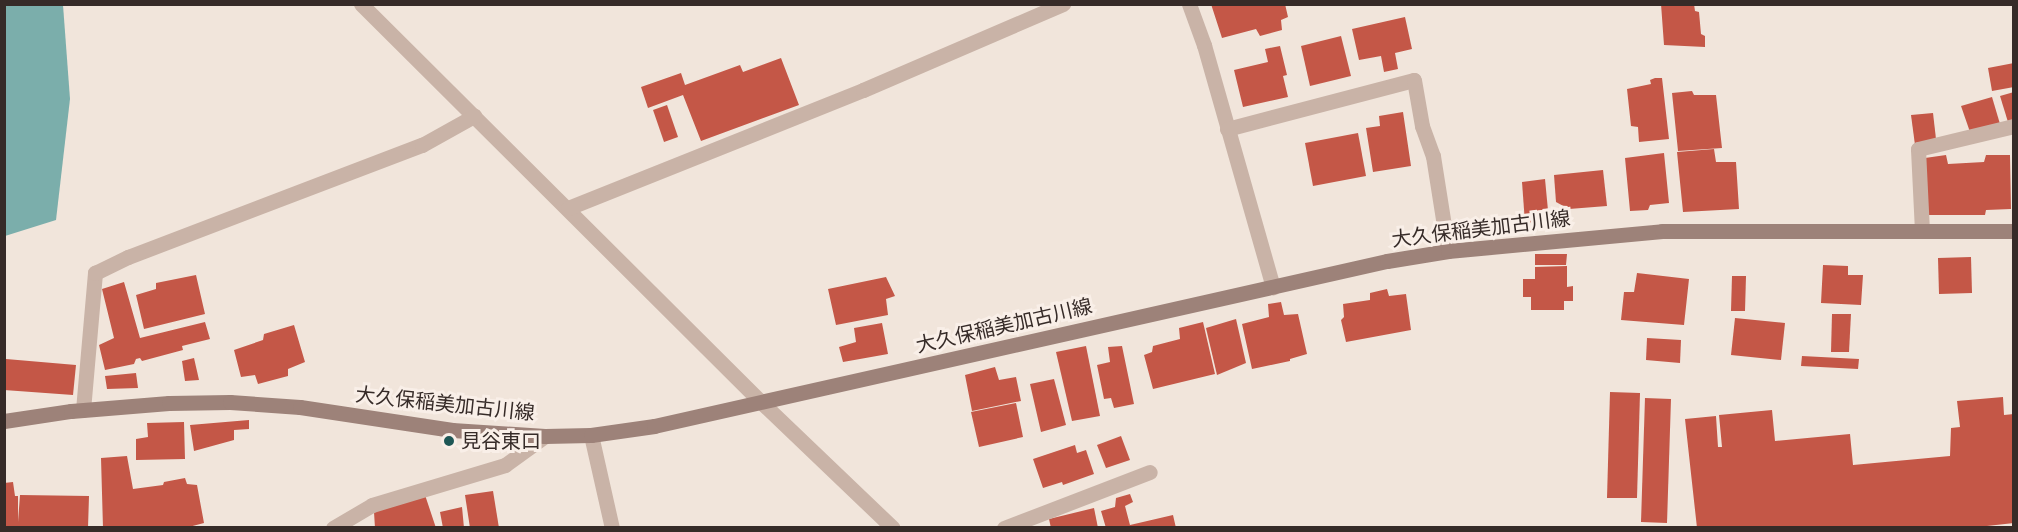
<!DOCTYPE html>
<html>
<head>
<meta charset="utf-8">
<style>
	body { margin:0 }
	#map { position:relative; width:2018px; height:532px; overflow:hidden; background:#f1e5db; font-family:Karla,"Noto Sans JP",sans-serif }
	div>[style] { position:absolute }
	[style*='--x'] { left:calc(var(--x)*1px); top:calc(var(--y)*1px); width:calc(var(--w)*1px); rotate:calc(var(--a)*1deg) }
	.water>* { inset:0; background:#7baeab }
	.building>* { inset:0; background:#c45747 }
	.street>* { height:15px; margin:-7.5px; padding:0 7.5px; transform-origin:7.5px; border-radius:7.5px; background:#c9b3a7 }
	.secondary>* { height:15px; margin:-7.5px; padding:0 7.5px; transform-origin:7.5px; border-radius:7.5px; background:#9d8279 }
	.dots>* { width:16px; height:16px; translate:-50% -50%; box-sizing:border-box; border:3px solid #f9efe8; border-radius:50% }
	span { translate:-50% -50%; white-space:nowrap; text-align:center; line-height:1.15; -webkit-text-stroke:6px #f9efe8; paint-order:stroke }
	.street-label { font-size:20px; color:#362b28 }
	.poi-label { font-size:20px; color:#362b28 }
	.left { translate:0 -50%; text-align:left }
	.frame { position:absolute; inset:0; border:6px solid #362b28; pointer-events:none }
</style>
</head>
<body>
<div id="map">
	<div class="water">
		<i style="clip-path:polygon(5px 4px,63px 5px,70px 99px,56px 220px,5px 236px)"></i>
	</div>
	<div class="building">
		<i style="clip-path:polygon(1211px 4px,1285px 4px,1288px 17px,1281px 20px,1282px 30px,1260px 36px,1256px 29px,1222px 38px)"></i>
		<i style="clip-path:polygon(1661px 4px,1694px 4px,1695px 11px,1699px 12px,1701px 34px,1705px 36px,1705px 47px,1664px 45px)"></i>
		<i style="clip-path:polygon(1405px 17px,1412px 49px,1395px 53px,1398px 69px,1384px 72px,1381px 56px,1359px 60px,1352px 29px)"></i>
		<i style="clip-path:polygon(1341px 36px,1351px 76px,1310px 86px,1301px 46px)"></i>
		<i style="clip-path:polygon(1280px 46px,1287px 75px,1283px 76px,1288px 97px,1243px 107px,1234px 70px,1268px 62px,1265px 49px)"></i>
		<i style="clip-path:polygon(781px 58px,799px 105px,701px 141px,683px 95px,648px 108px,641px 87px,681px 73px,685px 85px,740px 65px,743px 72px)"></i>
		<i style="clip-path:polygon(2014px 63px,2014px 87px,1992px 91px,1988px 68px)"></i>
		<i style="clip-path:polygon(1655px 78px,1662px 78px,1669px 139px,1639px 142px,1638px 127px,1631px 126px,1627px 89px,1651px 84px,1650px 80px)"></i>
		<i style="clip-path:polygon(1692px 91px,1694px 95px,1716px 95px,1722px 148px,1678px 151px,1672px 93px)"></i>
		<i style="clip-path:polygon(2014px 92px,2014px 121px,2008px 122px,2000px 96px)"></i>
		<i style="clip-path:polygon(1992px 97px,2000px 124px,1970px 132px,1961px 106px)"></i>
		<i style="clip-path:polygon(667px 105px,678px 137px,664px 142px,653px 110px)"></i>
		<i style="clip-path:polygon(1403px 112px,1411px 166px,1373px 172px,1366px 128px,1380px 126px,1379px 116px)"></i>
		<i style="clip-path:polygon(1933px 113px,1936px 139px,1915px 145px,1911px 115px)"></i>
		<i style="clip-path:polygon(1358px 133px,1366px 176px,1313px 186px,1305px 143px)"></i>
		<i style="clip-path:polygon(1714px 149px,1716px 162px,1736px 162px,1739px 209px,1683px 212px,1677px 152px)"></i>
		<i style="clip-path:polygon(1664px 153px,1669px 203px,1650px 205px,1648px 210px,1630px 211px,1625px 158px)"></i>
		<i style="clip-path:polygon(1946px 155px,1948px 164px,1984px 162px,1986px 155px,2010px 155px,2011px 209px,1986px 210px,1985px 215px,1927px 215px,1925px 158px)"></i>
		<i style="clip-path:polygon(1603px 170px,1607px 206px,1569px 209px,1556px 202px,1554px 175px)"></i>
		<i style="clip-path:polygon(1545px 179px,1549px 221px,1525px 223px,1522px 182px)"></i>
		<i style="clip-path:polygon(1535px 254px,1567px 254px,1566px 265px,1535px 265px)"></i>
		<i style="clip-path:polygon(1971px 257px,1972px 293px,1939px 294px,1938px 258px)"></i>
		<i style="clip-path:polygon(1823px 265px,1848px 266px,1848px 275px,1863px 275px,1861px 305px,1821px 303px)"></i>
		<i style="clip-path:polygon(1567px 266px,1567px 287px,1573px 286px,1573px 301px,1564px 301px,1564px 310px,1531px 310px,1531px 297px,1523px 297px,1523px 279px,1535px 279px,1535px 267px)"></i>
		<i style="clip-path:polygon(1637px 273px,1689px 279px,1684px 325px,1621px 320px,1624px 292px,1634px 292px)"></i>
		<i style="clip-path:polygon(196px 275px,205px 314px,144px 329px,136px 295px,156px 289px,156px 283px)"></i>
		<i style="clip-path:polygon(1732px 276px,1746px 276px,1745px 311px,1731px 311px)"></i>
		<i style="clip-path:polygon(886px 277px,895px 296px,886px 299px,888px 315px,836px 325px,828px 289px)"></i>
		<i style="clip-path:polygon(124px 282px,140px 338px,205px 322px,210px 339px,182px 346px,183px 350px,142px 361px,140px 358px,136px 359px,134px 364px,105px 370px,99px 345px,114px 338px,102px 289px)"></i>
		<i style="clip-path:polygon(1387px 289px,1389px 296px,1406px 294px,1411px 330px,1346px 342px,1341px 320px,1344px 317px,1343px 304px,1370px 300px,1370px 293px)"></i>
		<i style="clip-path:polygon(1281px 302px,1284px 315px,1298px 314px,1307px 354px,1290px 359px,1290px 361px,1252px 369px,1242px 324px,1269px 317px,1268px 304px)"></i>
		<i style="clip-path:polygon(1832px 314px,1851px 314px,1849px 352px,1831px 352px)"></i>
		<i style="clip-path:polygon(1735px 318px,1785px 323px,1781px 360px,1731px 355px)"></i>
		<i style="clip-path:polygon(1236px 319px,1246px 363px,1217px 375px,1206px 328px)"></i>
		<i style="clip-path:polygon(1203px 322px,1215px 374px,1153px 389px,1144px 355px,1152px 352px,1153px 346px,1180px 339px,1179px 328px)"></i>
		<i style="clip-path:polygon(882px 323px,888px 354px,843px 362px,839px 347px,856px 342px,854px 328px)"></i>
		<i style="clip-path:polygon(294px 325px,305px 362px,288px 369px,288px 376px,258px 384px,255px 375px,241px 377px,234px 350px,263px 340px,264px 334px)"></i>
		<i style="clip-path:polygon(1647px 338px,1681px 340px,1680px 363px,1646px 360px)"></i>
		<i style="clip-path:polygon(1086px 346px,1100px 416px,1072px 421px,1056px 352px)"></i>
		<i style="clip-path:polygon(1122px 346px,1134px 404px,1114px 408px,1111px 398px,1104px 399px,1097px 365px,1110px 362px,1108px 347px)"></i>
		<i style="clip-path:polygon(1802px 356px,1859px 359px,1858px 369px,1801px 366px)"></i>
		<i style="clip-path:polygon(194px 358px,199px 380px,185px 381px,182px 361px)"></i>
		<i style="clip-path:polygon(6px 359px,76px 365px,73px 395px,4px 390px)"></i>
		<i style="clip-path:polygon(995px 367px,999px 380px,1016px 377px,1021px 401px,972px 411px,965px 375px)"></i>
		<i style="clip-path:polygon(136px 373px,138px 388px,107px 389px,105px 376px)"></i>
		<i style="clip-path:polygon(1054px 379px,1066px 425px,1041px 432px,1030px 384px)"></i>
		<i style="clip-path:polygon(1610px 392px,1640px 393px,1637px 498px,1607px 498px)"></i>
		<i style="clip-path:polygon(2003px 397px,2004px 415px,2014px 414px,2014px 523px,1969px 528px,1697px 528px,1685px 419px,1716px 416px,1718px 447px,1722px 447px,1719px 415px,1772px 410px,1775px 441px,1850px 434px,1853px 465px,1950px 456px,1951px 428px,1960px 427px,1957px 401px)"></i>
		<i style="clip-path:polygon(1645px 398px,1671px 399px,1667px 523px,1641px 522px)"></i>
		<i style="clip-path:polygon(1016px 403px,1023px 437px,979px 447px,971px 412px)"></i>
		<i style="clip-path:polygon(249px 420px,249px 429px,234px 430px,234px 440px,194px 451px,190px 425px)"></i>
		<i style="clip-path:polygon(184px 422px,185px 459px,136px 460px,136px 439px,148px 437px,147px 423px)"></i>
		<i style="clip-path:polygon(1121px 436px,1130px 460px,1106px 468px,1097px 445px)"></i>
		<i style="clip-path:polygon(1075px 445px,1077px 453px,1086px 450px,1094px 474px,1063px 485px,1062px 482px,1043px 488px,1033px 459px)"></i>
		<i style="clip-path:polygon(127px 456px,133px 489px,163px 485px,164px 482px,185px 478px,187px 484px,197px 485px,204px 523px,185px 528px,103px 528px,101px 458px)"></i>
		<i style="clip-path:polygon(13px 482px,15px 496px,18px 496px,18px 522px,20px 495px,89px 496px,88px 528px,4px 528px,4px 483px)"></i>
		<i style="clip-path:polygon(493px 491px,499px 528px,470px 528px,465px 495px)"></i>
		<i style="clip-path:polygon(1130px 494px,1133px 502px,1125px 506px,1130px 525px,1173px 515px,1176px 528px,1106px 528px,1101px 511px,1115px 507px,1116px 498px)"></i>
		<i style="clip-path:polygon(425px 495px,436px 528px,375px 528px,374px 512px)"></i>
		<i style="clip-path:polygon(462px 507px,464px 528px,443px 528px,440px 512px)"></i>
		<i style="clip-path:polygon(1094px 508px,1098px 528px,1051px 528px,1049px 519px)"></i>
	</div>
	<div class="street">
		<i style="--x:361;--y:4;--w:564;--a:44.86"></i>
		<i style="--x:761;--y:402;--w:182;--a:43.7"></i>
		<i style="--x:1189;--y:4;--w:44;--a:69.9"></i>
		<i style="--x:1204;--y:45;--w:252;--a:74.1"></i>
		<i style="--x:1227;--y:129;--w:193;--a:-14.7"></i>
		<i style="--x:1414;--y:80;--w:47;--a:80.1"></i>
		<i style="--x:1422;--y:126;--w:32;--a:70"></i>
		<i style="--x:1433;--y:156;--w:96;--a:81"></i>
		<i style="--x:568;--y:208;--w:318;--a:-21.8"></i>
		<i style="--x:863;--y:90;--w:218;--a:-23.3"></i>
		<i style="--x:1922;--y:231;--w:82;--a:-92.8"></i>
		<i style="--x:1918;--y:149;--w:99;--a:-13.5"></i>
		<i style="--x:83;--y:410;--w:138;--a:-85"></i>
		<i style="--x:95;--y:273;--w:37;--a:-26"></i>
		<i style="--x:128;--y:257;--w:315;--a:-20.9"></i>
		<i style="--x:422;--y:145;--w:60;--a:-29.1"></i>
		<i style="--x:591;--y:435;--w:95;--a:77.3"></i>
		<i style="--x:333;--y:528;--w:45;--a:-30.5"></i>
		<i style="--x:372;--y:505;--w:139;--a:-16.7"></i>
		<i style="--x:505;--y:465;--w:49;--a:-35.9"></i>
		<i style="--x:1004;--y:528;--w:156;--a:-21"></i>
	</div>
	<div class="secondary">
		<i style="--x:4;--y:421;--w:68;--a:-8.5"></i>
		<i style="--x:71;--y:411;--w:98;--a:-4.7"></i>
		<i style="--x:169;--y:403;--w:61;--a:-0.9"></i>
		<i style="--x:230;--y:402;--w:70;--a:4.1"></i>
		<i style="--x:300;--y:407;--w:154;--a:8.6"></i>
		<i style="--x:452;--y:430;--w:93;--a:3.7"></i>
		<i style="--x:545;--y:436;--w:46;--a:-1.2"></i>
		<i style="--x:591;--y:435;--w:64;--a:-8.1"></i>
		<i style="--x:654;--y:426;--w:751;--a:-12.69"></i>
		<i style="--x:1387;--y:261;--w:62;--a:-9.3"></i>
		<i style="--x:1448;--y:251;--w:215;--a:-5.3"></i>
		<i style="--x:1662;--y:231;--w:352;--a:0"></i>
	</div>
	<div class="dots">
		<i style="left:449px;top:441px;background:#1e5755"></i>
	</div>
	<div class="street-label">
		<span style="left:1481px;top:229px;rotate:-7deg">大久保稲美加古川線</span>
		<span style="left:1004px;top:326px;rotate:-13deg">大久保稲美加古川線</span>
		<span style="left:445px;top:404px;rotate:6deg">大久保稲美加古川線</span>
	</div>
	<div class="poi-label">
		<span class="left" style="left:461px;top:441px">見谷東口</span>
	</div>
	<div class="frame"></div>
</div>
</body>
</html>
